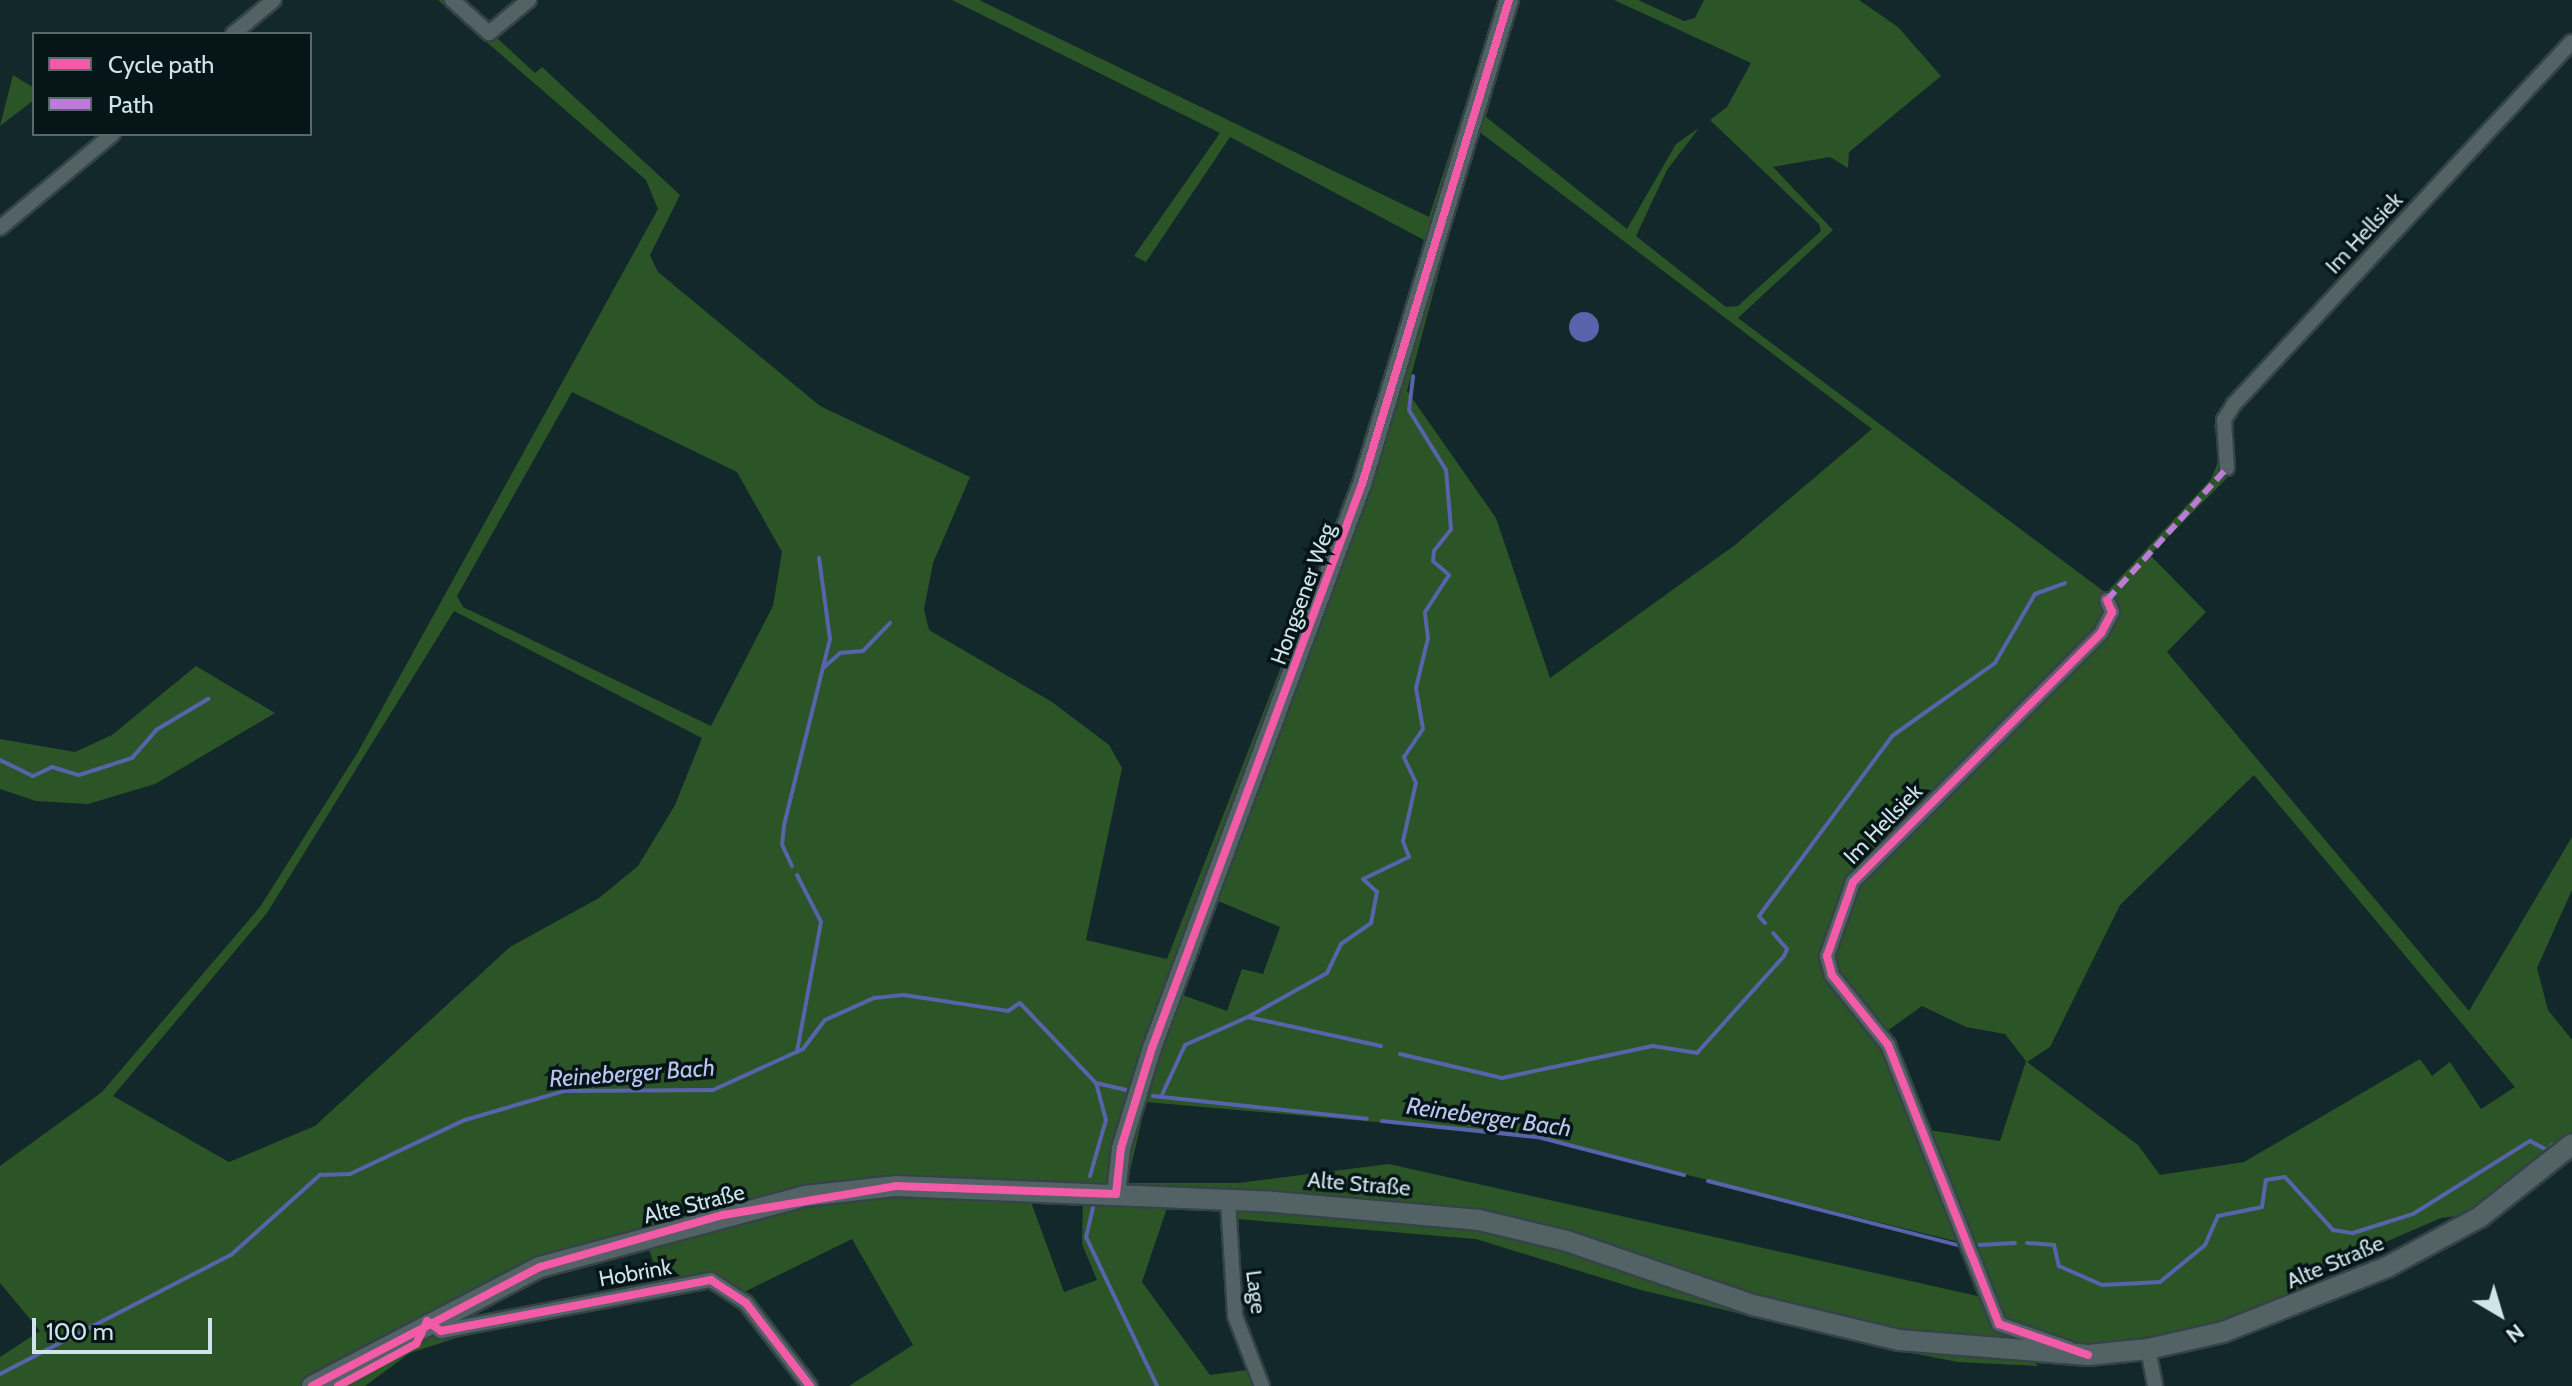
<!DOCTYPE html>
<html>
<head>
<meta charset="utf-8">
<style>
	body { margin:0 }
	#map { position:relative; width:2572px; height:1386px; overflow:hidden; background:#12282a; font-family:Cabin,sans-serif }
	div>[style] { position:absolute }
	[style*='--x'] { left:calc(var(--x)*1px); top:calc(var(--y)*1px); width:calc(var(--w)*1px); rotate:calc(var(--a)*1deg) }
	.green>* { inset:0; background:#2c5527 }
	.water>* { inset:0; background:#5763aa }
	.round { border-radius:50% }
	.stream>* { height:4px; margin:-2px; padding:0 2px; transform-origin:2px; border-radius:2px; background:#5763aa }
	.roads { filter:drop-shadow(2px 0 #344346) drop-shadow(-2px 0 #344346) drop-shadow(0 2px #344346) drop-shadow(0 -2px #344346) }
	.minor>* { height:14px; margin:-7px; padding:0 7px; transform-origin:7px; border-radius:7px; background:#536264 }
	.tertiary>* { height:18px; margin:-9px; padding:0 9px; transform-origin:9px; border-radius:9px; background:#536264 }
	.secondary>* { height:20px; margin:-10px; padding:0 10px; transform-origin:10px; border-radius:10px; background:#536264 }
	.quiet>* { height:6px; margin-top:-3px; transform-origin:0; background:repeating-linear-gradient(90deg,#bd7bd9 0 12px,transparent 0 18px) }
	.cycleway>* { height:8px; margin:-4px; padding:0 4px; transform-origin:4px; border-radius:4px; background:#f35aa7 }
	span { translate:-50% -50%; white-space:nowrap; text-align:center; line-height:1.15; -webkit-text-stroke:7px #061518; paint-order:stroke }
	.street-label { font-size:22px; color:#d0e5e8 }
	.water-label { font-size:24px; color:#bcc5f0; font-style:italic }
	.legend { position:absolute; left:32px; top:32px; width:280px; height:104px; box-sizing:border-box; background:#061518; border:2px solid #57686b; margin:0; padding:10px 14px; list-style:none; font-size:24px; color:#d0e5e8 }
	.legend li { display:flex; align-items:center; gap:16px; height:40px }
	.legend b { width:40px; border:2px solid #57686b }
	.north { position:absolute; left:2460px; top:1274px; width:80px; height:80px; -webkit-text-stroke:6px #061518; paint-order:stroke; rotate:142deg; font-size:22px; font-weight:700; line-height:32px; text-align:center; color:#d0e5e8 }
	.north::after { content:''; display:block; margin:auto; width:28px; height:36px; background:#d0e5e8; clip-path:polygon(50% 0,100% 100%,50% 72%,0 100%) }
	.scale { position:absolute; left:32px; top:1318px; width:180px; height:36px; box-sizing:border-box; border:4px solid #d0e5e8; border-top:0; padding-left:10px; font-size:24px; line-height:28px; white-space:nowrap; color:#d0e5e8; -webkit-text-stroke:6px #061518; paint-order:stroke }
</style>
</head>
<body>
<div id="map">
	<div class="green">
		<i style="clip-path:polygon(evenodd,438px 0,456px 0,535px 73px,542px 67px,680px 195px,650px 255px,658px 272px,820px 406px,970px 477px,933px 563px,924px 609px,929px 630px,1052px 702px,1109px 745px,1122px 768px,1086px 940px,1167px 959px,1355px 477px,1424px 240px,1230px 137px,1146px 262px,1134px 256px,1220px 133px,952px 0,979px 0,1429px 217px,1499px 0,1519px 0,1486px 117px,1627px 229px,1676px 144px,1699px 128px,1667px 170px,1636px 236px,1726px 307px,1738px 306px,1821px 231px,1819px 224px,1710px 120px,1727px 107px,1751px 63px,1614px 0,1638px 0,1684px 21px,1695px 18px,1704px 0,1859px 0,1898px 27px,1941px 76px,1849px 152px,1848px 168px,1830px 157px,1773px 167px,1833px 230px,1738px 318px,2106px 593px,2211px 479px,2220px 457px,2214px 425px,2236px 407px,2229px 421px,2233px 466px,2227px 478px,2150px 555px,2206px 612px,2167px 652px,2469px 1011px,2572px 837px,2572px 890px,2537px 968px,2548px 1010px,2572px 1040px,2572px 1133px,2470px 1214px,2441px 1218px,2309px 1275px,2311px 1292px,2198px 1332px,2024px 1351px,2038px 1366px,1958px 1362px,1875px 1346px,1641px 1290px,1476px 1239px,1237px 1219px,1240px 1312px,1269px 1386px,849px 1386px,913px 1345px,852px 1239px,732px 1298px,709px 1285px,661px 1284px,643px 1232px,409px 1325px,456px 1338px,410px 1353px,365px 1386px,0 1386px,0 1357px,40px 1331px,0 1283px,0 1166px,102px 1092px,260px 907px,358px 752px,658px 209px,646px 180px,438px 0,1477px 130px,1872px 429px,1735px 545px,1550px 678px,1496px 518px,1407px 391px,1477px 130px,438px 0,572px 392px,737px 472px,782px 552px,773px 606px,711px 726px,463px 607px,457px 596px,572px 392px,438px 0,454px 611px,702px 738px,675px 805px,638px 866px,599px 898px,510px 947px,315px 1126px,229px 1162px,113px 1096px,267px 913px,454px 611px,438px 0,2254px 775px,2515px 1087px,2481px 1109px,2450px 1062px,2432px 1076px,2420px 1059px,2244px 1162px,2160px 1175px,2138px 1145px,2027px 1062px,2050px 1047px,2120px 905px,2254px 775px,438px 0,1211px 898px,1280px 927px,1263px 974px,1242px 969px,1227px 1011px,1177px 993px,1211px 898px,438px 0,1922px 1006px,1966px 1027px,2005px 1034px,2026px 1061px,2000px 1141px,1923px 1129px,1883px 1034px,1922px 1006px,438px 0,1146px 1102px,1525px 1135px,1959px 1242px,1982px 1297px,1389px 1164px,1238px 1183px,1127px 1183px,1146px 1102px,438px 0,1028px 1194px,1083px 1197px,1082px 1244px,1097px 1280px,1064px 1292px,1028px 1194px,438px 0,1168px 1205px,1222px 1209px,1232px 1316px,1247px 1370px,1210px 1375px,1142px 1282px,1168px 1205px)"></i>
		<i style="clip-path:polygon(13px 75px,34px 88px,34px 100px,0 126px)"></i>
		<i style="clip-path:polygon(196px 666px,275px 713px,155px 784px,88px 804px,36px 801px,0 789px,0 739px,75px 752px,112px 735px)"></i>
	</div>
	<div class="water">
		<i class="round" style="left:1569px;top:312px;width:30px;height:30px"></i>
	</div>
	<div class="stream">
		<i style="--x:823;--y:668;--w:23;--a:-41"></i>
		<i style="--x:840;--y:653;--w:23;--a:-5"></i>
		<i style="--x:863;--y:651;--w:39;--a:-46"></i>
		<i style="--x:0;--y:760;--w:37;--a:26"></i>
		<i style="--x:33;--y:776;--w:21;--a:-25"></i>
		<i style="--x:52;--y:767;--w:28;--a:17"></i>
		<i style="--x:79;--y:775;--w:56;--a:-17.8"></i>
		<i style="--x:132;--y:758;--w:37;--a:-49"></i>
		<i style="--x:156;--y:730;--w:61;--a:-30.8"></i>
		<i style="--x:792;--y:866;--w:23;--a:-115"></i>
		<i style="--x:782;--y:845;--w:20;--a:-84"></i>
		<i style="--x:784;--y:825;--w:192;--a:-76.1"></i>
		<i style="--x:830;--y:639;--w:82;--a:-97.7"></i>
		<i style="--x:797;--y:875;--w:53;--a:62.9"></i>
		<i style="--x:821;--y:922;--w:132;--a:100.5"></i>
		<i style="--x:1765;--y:923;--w:9;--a:-131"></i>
		<i style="--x:1759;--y:916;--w:224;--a:-53.5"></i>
		<i style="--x:1892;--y:736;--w:126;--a:-35.3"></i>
		<i style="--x:1995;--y:663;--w:80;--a:-59.9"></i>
		<i style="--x:2035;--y:594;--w:32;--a:-20"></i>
		<i style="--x:1248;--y:1017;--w:90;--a:-29.1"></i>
		<i style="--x:1327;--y:973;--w:32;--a:-64"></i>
		<i style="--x:1341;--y:944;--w:37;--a:-35"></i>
		<i style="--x:1371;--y:923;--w:32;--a:-79"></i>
		<i style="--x:1377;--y:892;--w:19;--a:-137"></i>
		<i style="--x:1363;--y:879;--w:51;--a:-25.6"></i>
		<i style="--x:1409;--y:857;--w:17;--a:-111"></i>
		<i style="--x:1403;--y:841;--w:59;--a:-77.4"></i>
		<i style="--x:1416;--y:783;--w:29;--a:-115"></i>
		<i style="--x:1404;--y:757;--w:34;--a:-56"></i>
		<i style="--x:1423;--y:729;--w:42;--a:-99.7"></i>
		<i style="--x:1416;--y:688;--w:51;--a:-76.5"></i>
		<i style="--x:1428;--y:638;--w:26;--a:-97"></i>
		<i style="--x:1425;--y:612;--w:44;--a:-57"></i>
		<i style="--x:1449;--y:575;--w:21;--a:-139"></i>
		<i style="--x:1433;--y:561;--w:10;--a:-84"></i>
		<i style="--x:1434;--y:551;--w:28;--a:-52"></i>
		<i style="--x:1451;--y:529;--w:59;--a:-94.8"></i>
		<i style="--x:1446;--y:470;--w:70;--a:-121.7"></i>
		<i style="--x:1409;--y:410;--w:34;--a:-83"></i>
		<i style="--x:1400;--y:1054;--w:105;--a:13.2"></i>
		<i style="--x:1502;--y:1078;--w:154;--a:-12"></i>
		<i style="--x:1653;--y:1046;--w:45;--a:9"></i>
		<i style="--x:1697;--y:1053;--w:130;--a:-48.1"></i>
		<i style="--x:1784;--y:956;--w:8;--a:-67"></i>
		<i style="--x:1787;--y:949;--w:21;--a:-131"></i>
		<i style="--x:1153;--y:1096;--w:215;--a:6.1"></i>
		<i style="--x:1161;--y:1097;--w:57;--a:-65.2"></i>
		<i style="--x:1185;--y:1045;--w:69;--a:-24"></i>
		<i style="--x:1248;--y:1017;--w:136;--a:12.3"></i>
		<i style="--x:1382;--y:1121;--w:157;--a:5.9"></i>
		<i style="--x:1538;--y:1137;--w:151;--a:14.6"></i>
		<i style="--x:1090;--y:1176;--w:58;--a:-74.1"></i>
		<i style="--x:1106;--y:1120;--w:38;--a:-105"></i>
		<i style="--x:1708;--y:1181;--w:257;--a:14.4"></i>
		<i style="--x:1094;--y:1203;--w:35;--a:103"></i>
		<i style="--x:1086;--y:1237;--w:165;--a:64.5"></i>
		<i style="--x:2027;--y:1243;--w:27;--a:4"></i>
		<i style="--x:2054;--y:1245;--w:22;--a:77"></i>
		<i style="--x:2059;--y:1266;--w:47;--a:23.8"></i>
		<i style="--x:2102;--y:1285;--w:58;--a:-3"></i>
		<i style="--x:2160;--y:1282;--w:58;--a:-39.4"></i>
		<i style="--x:2205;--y:1245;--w:32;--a:-66"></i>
		<i style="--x:2218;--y:1216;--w:45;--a:-11.6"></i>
		<i style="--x:2262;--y:1207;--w:27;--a:-82"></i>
		<i style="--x:2266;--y:1180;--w:19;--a:-9"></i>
		<i style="--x:2285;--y:1177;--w:72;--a:47.8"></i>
		<i style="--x:2333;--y:1230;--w:20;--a:9"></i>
		<i style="--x:2353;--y:1233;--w:63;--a:-17.6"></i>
		<i style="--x:2413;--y:1214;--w:138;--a:-32"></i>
		<i style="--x:2530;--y:1141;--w:19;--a:28"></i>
		<i style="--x:2547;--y:1150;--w:8;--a:-45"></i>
		<i style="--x:1979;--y:1245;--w:36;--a:-3"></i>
		<i style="--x:0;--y:1374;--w:260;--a:-27.3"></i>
		<i style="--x:231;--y:1255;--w:120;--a:-42"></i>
		<i style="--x:320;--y:1175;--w:30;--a:-2"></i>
		<i style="--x:350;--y:1174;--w:127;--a:-25.2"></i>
		<i style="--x:465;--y:1120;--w:103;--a:-16.3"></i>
		<i style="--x:564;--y:1091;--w:149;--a:-0.4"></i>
		<i style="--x:713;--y:1090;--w:99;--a:-24.5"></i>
		<i style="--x:803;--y:1049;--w:36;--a:-53"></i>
		<i style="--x:825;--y:1020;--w:54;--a:-24.2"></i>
		<i style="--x:874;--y:998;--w:30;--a:-6"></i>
		<i style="--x:904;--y:995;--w:105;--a:8.7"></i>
		<i style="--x:1008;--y:1011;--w:14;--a:-34"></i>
		<i style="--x:1020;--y:1003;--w:110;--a:46.5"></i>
		<i style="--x:1096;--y:1083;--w:37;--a:13"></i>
	</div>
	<div class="roads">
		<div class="minor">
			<i style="--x:452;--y:0;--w:50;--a:41.7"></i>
			<i style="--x:489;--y:33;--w:52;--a:-39.5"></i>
			<i style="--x:233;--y:34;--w:53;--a:-39.7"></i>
			<i style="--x:0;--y:228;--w:147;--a:-39.8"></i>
			<i style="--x:2227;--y:468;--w:48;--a:-93.6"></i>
			<i style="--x:2224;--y:420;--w:19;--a:-58"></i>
			<i style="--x:2234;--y:404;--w:495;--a:-47"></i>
			<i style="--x:1228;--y:1200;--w:116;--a:86.5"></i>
			<i style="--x:1235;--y:1316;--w:75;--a:68.9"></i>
			<i style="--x:427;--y:1322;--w:17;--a:33"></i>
			<i style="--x:441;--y:1331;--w:275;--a:-10.7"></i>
			<i style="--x:711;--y:1280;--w:42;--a:33.3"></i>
			<i style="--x:746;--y:1303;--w:105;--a:52.4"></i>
			<i style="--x:2068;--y:1348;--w:73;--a:-160.8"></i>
			<i style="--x:1999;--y:1324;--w:300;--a:-111.7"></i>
			<i style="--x:1888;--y:1045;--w:90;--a:-128.7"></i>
			<i style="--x:1832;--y:975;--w:20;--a:-105"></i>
			<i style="--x:1827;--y:956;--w:78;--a:-70.6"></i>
			<i style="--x:1853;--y:882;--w:351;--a:-45.1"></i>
			<i style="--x:2101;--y:633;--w:24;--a:-62"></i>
			<i style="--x:2112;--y:612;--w:13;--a:-113"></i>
			<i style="--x:2148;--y:1349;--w:38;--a:79"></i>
		</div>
		<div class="tertiary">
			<i style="--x:1116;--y:1194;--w:46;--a:-83.8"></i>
			<i style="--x:1121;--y:1148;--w:105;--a:-72.8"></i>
			<i style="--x:1152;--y:1048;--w:602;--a:-69.58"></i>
			<i style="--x:1362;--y:484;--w:506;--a:-73.11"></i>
		</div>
		<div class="secondary">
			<i style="--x:312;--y:1386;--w:257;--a:-27.6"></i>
			<i style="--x:540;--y:1267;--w:274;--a:-15"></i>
			<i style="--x:805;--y:1196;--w:92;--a:-6.3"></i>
			<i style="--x:896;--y:1186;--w:378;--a:2.4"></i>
			<i style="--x:1274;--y:1202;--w:206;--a:5"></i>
			<i style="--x:1479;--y:1220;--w:90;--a:13.4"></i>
			<i style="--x:1567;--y:1241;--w:197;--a:19"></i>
			<i style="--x:1753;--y:1305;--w:150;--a:13.5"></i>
			<i style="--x:1899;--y:1340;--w:190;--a:4.5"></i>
			<i style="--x:2088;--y:1355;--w:60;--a:-5.7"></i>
			<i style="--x:2148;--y:1349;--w:77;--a:-12.8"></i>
			<i style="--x:2223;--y:1332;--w:176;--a:-21.6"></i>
			<i style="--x:2387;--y:1267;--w:106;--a:-28.3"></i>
			<i style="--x:2480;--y:1217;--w:117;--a:-38.4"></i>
		</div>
	</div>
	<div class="quiet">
		<i style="--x:2107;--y:600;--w:178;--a:-47.7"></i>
	</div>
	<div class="cycleway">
		<i style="--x:427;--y:1321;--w:17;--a:36"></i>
		<i style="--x:441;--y:1331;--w:275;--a:-10.7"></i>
		<i style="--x:711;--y:1280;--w:42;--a:33.3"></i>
		<i style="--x:746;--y:1303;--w:105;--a:52.4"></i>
		<i style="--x:2088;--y:1355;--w:94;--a:-160.8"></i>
		<i style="--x:1999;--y:1324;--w:300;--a:-111.7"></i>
		<i style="--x:1888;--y:1045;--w:90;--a:-128.7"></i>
		<i style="--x:1832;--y:975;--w:20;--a:-105"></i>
		<i style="--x:1827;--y:956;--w:78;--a:-70.6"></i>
		<i style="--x:1853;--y:882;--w:351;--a:-45.1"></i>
		<i style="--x:2101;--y:633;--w:24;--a:-62"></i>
		<i style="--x:2112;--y:612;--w:13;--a:-113"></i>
		<i style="--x:312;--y:1386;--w:257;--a:-27.6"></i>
		<i style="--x:540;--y:1267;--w:190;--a:-15.9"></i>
		<i style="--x:723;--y:1215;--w:175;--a:-9.5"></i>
		<i style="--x:896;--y:1186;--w:220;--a:2.1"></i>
		<i style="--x:1116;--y:1194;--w:46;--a:-83.8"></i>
		<i style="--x:1121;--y:1148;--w:105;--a:-72.8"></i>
		<i style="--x:1152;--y:1048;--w:602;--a:-69.58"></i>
		<i style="--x:1362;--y:484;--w:506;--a:-73.11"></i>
		<i style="--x:338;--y:1386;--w:89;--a:-28.3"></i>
		<i style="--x:416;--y:1344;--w:25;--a:-64"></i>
	</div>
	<div class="street-label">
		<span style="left:2364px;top:233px;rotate:-47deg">Im Hellsiek</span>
		<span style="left:1303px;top:594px;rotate:-70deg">Hongsener Weg</span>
		<span style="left:1883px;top:824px;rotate:-46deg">Im Hellsiek</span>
		<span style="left:1359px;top:1184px;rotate:5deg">Alte Straße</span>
		<span style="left:694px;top:1204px;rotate:-14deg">Alte Straße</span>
		<span style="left:2335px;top:1262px;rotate:-23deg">Alte Straße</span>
		<span style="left:635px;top:1273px;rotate:-10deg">Hobrink</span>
		<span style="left:1256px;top:1292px;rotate:83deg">Lage</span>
	</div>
	<div class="water-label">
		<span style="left:632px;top:1073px;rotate:-4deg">Reineberger Bach</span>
		<span style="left:1489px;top:1117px;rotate:8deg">Reineberger Bach</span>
	</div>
	<ul class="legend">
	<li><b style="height:10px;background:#f35aa7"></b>Cycle path</li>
	<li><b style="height:10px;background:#bd7bd9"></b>Path</li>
	</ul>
	<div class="north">N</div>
	<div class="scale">100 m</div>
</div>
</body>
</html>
